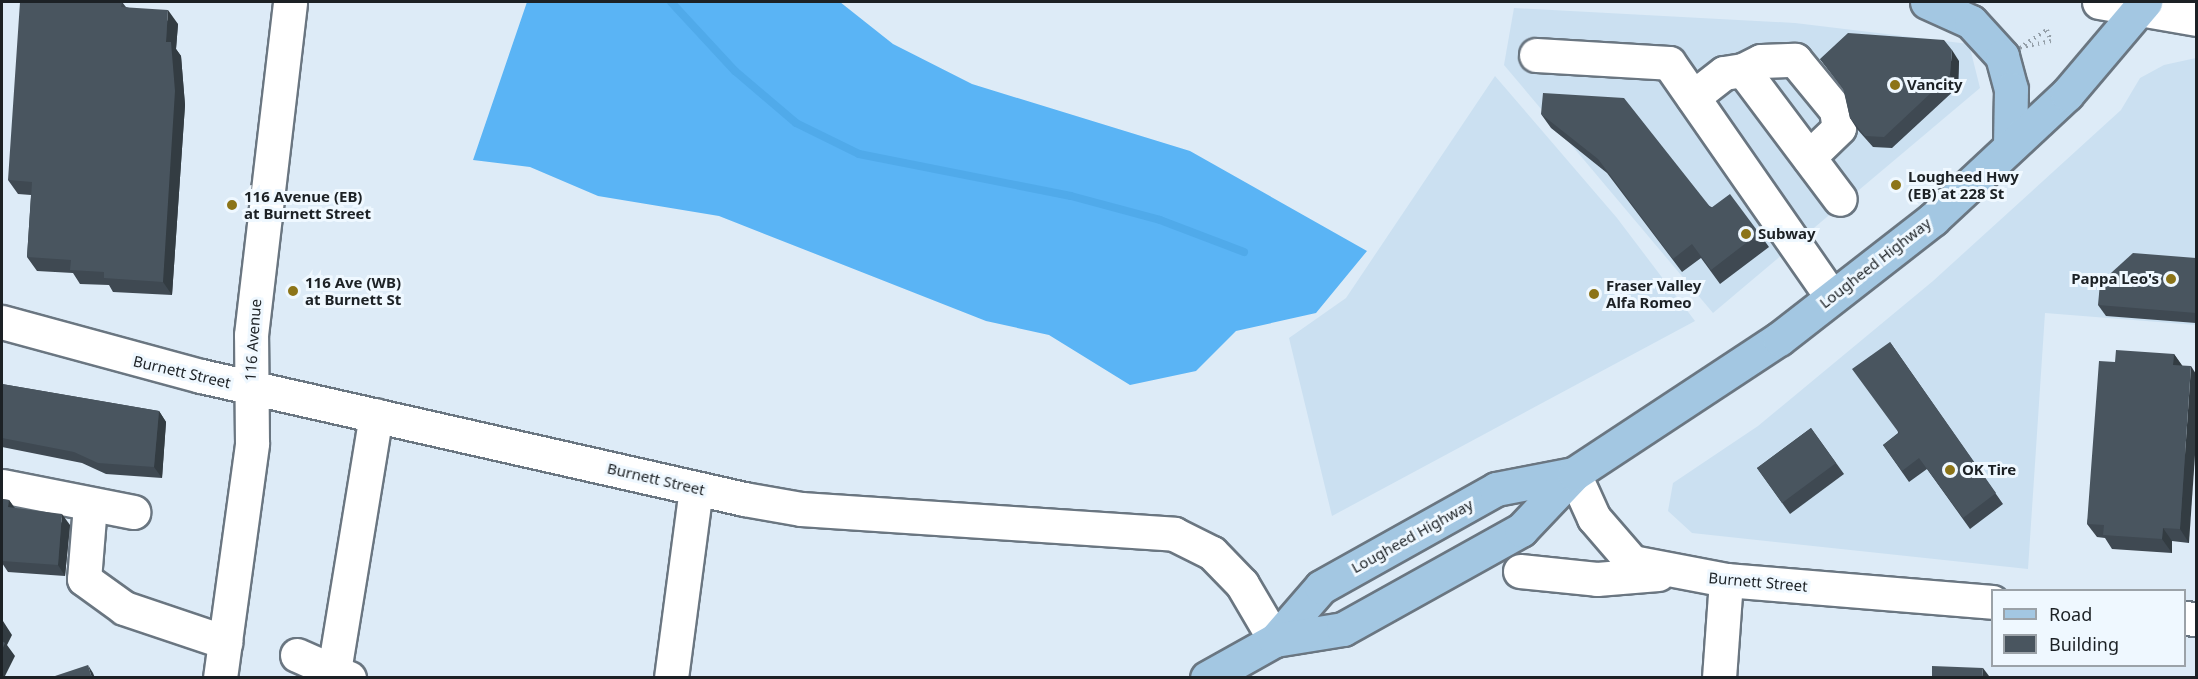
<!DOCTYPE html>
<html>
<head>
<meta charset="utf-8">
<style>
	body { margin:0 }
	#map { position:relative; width:2198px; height:679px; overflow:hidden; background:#ddebf7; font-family:"Noto Sans",sans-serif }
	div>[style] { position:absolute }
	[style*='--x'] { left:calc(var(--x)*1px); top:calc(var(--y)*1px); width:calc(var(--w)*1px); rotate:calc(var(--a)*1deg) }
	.built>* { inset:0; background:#cbe0f1 }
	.forest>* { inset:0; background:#5ab4f5 }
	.stream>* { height:8px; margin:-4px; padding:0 4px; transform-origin:4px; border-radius:4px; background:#50aaea }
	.path>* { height:4px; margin-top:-2px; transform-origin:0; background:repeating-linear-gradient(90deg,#949fa8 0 1.5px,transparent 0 6px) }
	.roads { filter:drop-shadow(2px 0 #6a7681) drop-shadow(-2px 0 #6a7681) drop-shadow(0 2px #6a7681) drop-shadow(0 -2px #6a7681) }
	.minor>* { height:33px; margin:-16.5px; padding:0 16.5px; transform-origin:16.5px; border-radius:16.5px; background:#fff }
	.major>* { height:33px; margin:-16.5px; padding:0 16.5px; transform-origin:16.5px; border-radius:16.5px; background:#a3c7e2 }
	.wall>* { inset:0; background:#3f4952 }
	.shaded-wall>* { inset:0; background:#333c42 }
	.building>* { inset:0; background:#49555f }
	.dots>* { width:16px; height:16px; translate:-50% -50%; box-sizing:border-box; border:3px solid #eff8ff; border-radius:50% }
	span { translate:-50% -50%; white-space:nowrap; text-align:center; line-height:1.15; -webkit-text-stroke:6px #eff8ff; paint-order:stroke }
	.poi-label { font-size:15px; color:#1c2125; font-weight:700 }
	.left { translate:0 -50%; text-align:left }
	.right { translate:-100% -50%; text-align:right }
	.street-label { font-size:15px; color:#1c2125 }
	.frame { position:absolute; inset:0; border:3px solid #1c2125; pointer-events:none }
	.legend { position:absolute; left:1991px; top:589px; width:195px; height:78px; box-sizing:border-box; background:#eff8ff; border:2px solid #9ba2a8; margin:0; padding:8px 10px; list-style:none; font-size:18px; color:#1c2125 }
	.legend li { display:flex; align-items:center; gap:12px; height:30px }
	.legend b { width:30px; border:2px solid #9ba2a8 }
</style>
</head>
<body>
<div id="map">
	<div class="built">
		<i style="clip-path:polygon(1514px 8px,1795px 23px,1969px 44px,1980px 88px,1713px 313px,1504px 65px)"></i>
		<i style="clip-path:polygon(2196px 58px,2196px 325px,2045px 313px,2028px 569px,1692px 533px,1668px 511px,1673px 483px,1758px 426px,1933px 281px,2121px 110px,2140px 78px,2164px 65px)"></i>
		<i style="clip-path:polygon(1495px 76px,1617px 218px,1695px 321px,1332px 516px,1289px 338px,1346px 298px)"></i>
	</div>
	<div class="forest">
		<i style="clip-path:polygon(527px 2px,840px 2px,893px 44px,972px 84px,1190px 151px,1367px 251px,1316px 313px,1236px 331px,1196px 371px,1130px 385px,1049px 335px,986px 321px,719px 216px,598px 196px,530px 167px,473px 160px)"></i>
	</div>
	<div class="stream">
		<i style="--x:671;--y:2;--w:94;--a:47.2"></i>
		<i style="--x:735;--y:71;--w:80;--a:40.4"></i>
		<i style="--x:796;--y:123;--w:70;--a:26.2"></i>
		<i style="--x:859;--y:154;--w:216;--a:11.2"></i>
		<i style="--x:1071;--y:196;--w:92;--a:15.1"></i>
		<i style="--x:1160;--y:220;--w:90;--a:20.9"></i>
	</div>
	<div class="path">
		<i style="--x:2047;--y:30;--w:12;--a:70"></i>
		<i style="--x:2051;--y:41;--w:33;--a:168"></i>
		<i style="--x:2019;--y:48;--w:33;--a:-33"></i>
	</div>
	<div class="roads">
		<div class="minor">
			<i style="--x:2099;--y:2;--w:98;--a:9.9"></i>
			<i style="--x:1536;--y:55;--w:133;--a:3.4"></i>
			<i style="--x:1669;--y:63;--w:284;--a:55.2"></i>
			<i style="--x:1743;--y:70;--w:20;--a:-27"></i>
			<i style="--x:1761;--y:61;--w:34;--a:-2"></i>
			<i style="--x:1795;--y:60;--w:65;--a:50.6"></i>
			<i style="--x:1836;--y:110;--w:18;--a:81"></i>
			<i style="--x:1839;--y:128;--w:42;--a:136"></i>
			<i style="--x:1693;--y:97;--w:39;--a:-38"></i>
			<i style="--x:1724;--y:73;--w:19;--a:-9"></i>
			<i style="--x:1743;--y:70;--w:161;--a:53.1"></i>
			<i style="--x:2;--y:322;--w:206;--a:15.2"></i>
			<i style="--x:201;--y:376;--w:557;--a:12.76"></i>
			<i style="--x:744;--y:499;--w:58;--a:10"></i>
			<i style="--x:801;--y:509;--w:374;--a:3.8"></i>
			<i style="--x:1174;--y:534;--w:42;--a:26.6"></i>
			<i style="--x:1212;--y:553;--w:43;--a:45.9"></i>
			<i style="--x:1242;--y:584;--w:65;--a:59.5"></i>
			<i style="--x:1574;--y:474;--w:48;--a:65.6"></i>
			<i style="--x:1594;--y:518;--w:58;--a:49.2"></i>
			<i style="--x:1632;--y:562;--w:96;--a:10.8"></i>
			<i style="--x:1726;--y:580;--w:267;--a:4.7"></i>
			<i style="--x:2;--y:486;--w:134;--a:11.2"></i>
			<i style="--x:90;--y:505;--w:74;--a:94.6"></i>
			<i style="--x:84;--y:579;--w:49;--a:35.9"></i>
			<i style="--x:124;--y:608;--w:107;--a:18.6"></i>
			<i style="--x:1520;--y:571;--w:77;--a:5.9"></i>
			<i style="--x:1597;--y:579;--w:61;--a:-4.7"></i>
			<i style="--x:2184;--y:618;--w:12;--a:5"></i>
			<i style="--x:297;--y:655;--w:57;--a:23.9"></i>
			<i style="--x:334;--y:671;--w:259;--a:-80.7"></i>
			<i style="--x:220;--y:678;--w:237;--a:-82.2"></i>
			<i style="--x:252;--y:443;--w:108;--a:-90.5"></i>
			<i style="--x:251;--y:335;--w:335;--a:-83.3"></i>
			<i style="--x:671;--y:678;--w:191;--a:-82.5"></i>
			<i style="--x:1719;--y:678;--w:98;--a:-85.9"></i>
		</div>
		<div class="major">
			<i style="--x:1927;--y:2;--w:48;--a:24.4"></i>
			<i style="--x:1971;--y:22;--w:46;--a:47.6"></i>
			<i style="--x:2002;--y:56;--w:34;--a:75"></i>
			<i style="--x:2011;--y:89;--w:56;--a:91"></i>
			<i style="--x:1275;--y:640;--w:70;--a:-49"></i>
			<i style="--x:1321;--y:587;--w:201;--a:-29.2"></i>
			<i style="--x:1496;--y:489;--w:79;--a:-10.9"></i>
			<i style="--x:1207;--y:678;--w:78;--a:-29.2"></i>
			<i style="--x:1275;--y:640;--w:69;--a:-9.2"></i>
			<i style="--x:1343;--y:629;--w:204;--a:-29.1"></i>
			<i style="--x:1521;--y:530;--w:77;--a:-46.6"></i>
			<i style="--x:1574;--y:474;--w:245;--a:-33.4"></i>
			<i style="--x:1779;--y:339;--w:195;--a:-37.9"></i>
			<i style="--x:1933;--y:219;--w:183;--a:-43"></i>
			<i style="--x:2067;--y:94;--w:121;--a:-49.7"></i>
		</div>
	</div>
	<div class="wall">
		<i style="clip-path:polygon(122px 2px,126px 7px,178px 24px,176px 49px,181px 56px,185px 105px,172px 295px,113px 292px,109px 285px,80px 284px,73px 273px,37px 271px,27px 257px,31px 195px,18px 194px,8px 180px)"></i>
		<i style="clip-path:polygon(1820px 59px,1959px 61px,1958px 87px,1892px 148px,1873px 147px,1857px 129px,1850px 118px,1844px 90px)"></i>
		<i style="clip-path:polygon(1541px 114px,1759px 233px,1769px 247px,1720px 284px,1701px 258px,1682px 272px,1607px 173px,1551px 128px)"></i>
		<i style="clip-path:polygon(2196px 258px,2196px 323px,2106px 316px,2098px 305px)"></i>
		<i style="clip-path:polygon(1890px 342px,2003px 504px,1970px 529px,1927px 469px,1909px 482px,1883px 445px,1898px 433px)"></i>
		<i style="clip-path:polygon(2174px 354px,2182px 366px,2189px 543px,2172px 541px,2172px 553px,2112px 549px,2105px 538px,2097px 537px,2087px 524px,2115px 362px)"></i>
		<i style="clip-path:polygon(2px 384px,159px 411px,166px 422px,162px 478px,106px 474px,82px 463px,2px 447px)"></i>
		<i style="clip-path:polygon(1811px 428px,1844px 474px,1790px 514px,1757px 468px)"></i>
		<i style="clip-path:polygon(2px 499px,9px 500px,15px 508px,70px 525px,65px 576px,8px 572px,2px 563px)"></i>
	</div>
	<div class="shaded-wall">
		<i style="clip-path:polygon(168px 10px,178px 24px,176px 49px,181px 56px,185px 105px,172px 295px,163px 282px,166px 42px)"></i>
		<i style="clip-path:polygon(1952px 50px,1959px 61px,1958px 87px,1950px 75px)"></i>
		<i style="clip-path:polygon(2174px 354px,2184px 368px,2173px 365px)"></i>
		<i style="clip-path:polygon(2191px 366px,2196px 374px,2196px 441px,2189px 543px,2180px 529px)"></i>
		<i style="clip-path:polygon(159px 411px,166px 422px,162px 478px,154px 467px)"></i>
		<i style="clip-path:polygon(9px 500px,16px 511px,8px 507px)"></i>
		<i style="clip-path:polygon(62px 514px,70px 525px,65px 576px,58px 565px)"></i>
		<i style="clip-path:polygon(2163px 528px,2172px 541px,2172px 553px,2162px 539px)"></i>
		<i style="clip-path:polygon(3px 621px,12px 635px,7px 645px,15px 656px,4px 678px,2px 678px,2px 624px)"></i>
		<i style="clip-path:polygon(88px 665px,93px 673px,95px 678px,92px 678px)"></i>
		<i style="clip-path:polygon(1983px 668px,1989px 676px,1989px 678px,1982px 678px)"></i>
	</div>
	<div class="building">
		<i style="clip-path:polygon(20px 2px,122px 2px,121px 7px,168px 10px,166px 42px,171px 42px,175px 91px,163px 282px,104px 278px,104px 272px,70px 270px,71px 260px,27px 257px,32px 182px,8px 180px)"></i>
		<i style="clip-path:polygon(1848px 33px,1944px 40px,1952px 50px,1950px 75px,1884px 137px,1865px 136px,1850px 118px,1843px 88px,1820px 59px)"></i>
		<i style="clip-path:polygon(1543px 93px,1624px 98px,1711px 208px,1730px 194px,1759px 233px,1711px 270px,1692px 244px,1673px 259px,1598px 159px,1541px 114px)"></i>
		<i style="clip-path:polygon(2133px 253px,2196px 258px,2196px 313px,2098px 305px,2100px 283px)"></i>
		<i style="clip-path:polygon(1890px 342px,1996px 493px,1963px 518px,1919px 458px,1902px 471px,1883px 445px,1899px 433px,1852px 369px)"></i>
		<i style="clip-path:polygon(2116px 350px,2174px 354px,2173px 365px,2191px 366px,2180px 529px,2163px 528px,2162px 539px,2103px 535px,2104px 525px,2087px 524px,2099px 361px,2115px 362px)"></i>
		<i style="clip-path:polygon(2px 384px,159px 411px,154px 467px,98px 463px,74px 452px,2px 438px)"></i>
		<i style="clip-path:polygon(1811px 428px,1836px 463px,1782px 503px,1757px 468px)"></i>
		<i style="clip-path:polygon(2px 499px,9px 500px,8px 507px,62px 514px,58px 565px,2px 561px)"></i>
		<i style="clip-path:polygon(2px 641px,5px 643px,2px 650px)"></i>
		<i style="clip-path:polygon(88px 665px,92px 678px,56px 678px,55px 676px)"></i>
		<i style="clip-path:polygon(1932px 666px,1983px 668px,1982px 678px,1932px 678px)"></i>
	</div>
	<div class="dots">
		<i style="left:1895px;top:85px;background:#8c7418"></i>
		<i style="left:1896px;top:185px;background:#8c7418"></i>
		<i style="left:232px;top:205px;background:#8c7418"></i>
		<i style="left:1746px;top:234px;background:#8c7418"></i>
		<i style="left:2171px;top:279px;background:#8c7418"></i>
		<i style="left:293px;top:291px;background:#8c7418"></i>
		<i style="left:1594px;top:294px;background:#8c7418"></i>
		<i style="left:1950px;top:470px;background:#8c7418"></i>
	</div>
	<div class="poi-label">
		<span class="left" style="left:1907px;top:85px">Vancity</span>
		<span class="left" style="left:1908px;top:185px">Lougheed Hwy<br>(EB) at 228 St</span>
		<span class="left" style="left:244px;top:205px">116 Avenue (EB)<br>at Burnett Street</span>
		<span class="left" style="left:1758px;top:234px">Subway</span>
		<span class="right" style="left:2159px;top:279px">Pappa Leo's</span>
		<span class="left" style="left:305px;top:291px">116 Ave (WB)<br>at Burnett St</span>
		<span class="left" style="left:1606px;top:294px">Fraser Valley<br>Alfa Romeo</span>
		<span class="left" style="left:1962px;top:470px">OK Tire</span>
	</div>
	<div class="street-label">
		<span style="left:1875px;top:263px;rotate:-38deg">Lougheed Highway</span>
		<span style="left:253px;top:340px;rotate:-86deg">116 Avenue</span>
		<span style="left:182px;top:372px;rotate:13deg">Burnett Street</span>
		<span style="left:656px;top:479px;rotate:13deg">Burnett Street</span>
		<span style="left:1412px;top:536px;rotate:-29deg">Lougheed Highway</span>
		<span style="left:1758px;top:582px;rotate:5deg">Burnett Street</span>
	</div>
	<div class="frame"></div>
	<ul class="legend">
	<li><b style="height:8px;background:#a3c7e2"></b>Road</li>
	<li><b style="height:16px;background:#49555f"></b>Building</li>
	</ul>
</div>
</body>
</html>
